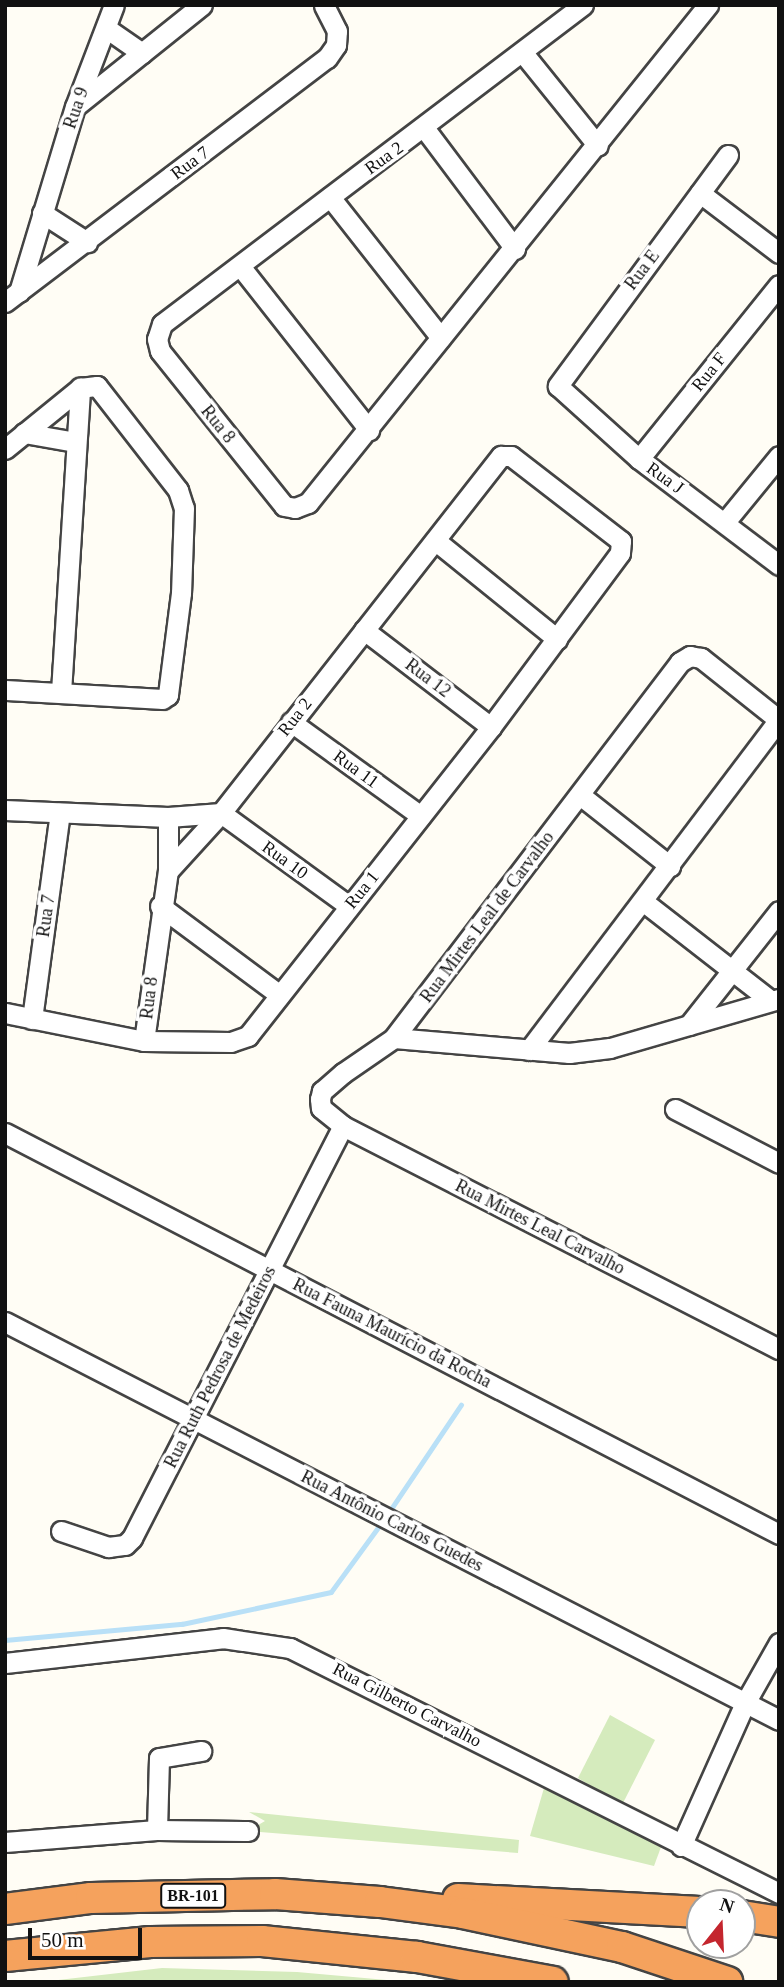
<!DOCTYPE html>
<html>
<head>
<meta charset="utf-8">
<style>
	body { margin:0 }
	#map { position:relative; width:784px; height:1987px; overflow:hidden; background:#fffdf5; font-family:"Times New Roman",serif }
	div>[style] { position:absolute }
	[style*='--x'] { left:calc(var(--x)*1px); top:calc(var(--y)*1px); width:calc(var(--w)*1px); rotate:calc(var(--a)*1deg) }
	.green>* { inset:0; background:#d5ebbd }
	.stream>* { height:4.5px; margin:-2.25px; padding:0 2.25px; transform-origin:2.25px; border-radius:2.25px; background:#b9e0f7 }
	.roads { filter:drop-shadow(2px 0 #444) drop-shadow(-2px 0 #444) drop-shadow(0 2px #444) drop-shadow(0 -2px #444) }
	.minor>* { height:19px; margin:-9.5px; padding:0 9.5px; transform-origin:9.5px; border-radius:9.5px; background:#fff }
	.highway>* { height:30px; margin:-15px; padding:0 15px; transform-origin:15px; border-radius:15px; background:#f5a25d }
	span { translate:-50% -50%; white-space:nowrap; text-align:center; line-height:1.15; -webkit-text-stroke:7px #fff; paint-order:stroke }
	.shield-label span { padding:2px 5px; background:#fff; border:2px solid; border-radius:5px; -webkit-text-stroke-width:0 }
	.shield-label { font-size:16px; color:#111; font-weight:700 }
	.street-label { font-size:18px; color:#111 }
	.frame { position:absolute; inset:0; border:7px solid #111; pointer-events:none }
	.north { position:absolute; left:686px; top:1889px; width:70px; height:70px; box-sizing:border-box; background:#fff; border:2px solid #a0a0a0; border-radius:50%; rotate:18deg; font-size:19px; font-weight:700; line-height:28px; text-align:center; color:#111 }
	.north::after { content:''; display:block; margin:auto; width:24px; height:32px; background:#c4262e; clip-path:polygon(50% 0,100% 100%,50% 72%,0 100%) }
	.scale { position:absolute; left:28px; top:1928px; width:114px; height:32px; box-sizing:border-box; border:4px solid #111; border-top:0; padding-left:9px; font-size:21px; line-height:24px; white-space:nowrap; color:#111; -webkit-text-stroke:5px #fff; paint-order:stroke }
</style>
</head>
<body>
<div id="map">
	<div class="green">
		<i style="clip-path:polygon(610px 1715px,655px 1740px,622px 1805px,578px 1778px)"></i>
		<i style="clip-path:polygon(544px 1788px,661px 1847px,654px 1866px,530px 1836px)"></i>
		<i style="clip-path:polygon(249px 1812px,519px 1840px,518px 1853px,248px 1831px,265px 1821px)"></i>
		<i style="clip-path:polygon(162px 1968px,297px 1972px,409px 1982px,41px 1982px)"></i>
	</div>
	<div class="stream">
		<i style="--x:389;--y:1512;--w:129;--a:-56.1"></i>
		<i style="--x:5;--y:1640;--w:178;--a:-5.2"></i>
		<i style="--x:182;--y:1624;--w:152;--a:-12.1"></i>
		<i style="--x:331;--y:1592;--w:87;--a:-53.9"></i>
	</div>
	<div class="roads">
		<div class="minor">
			<i style="--x:583;--y:5;--w:528;--a:142.85"></i>
			<i style="--x:162;--y:324;--w:16;--a:108"></i>
			<i style="--x:157;--y:339;--w:12;--a:76"></i>
			<i style="--x:160;--y:351;--w:198;--a:51.3"></i>
			<i style="--x:284;--y:506;--w:11;--a:10"></i>
			<i style="--x:295;--y:508;--w:14;--a:-21"></i>
			<i style="--x:308;--y:503;--w:639;--a:-51.23"></i>
			<i style="--x:106;--y:28;--w:44;--a:34.8"></i>
			<i style="--x:523;--y:53;--w:119;--a:51.1"></i>
			<i style="--x:77;--y:105;--w:160;--a:-38.7"></i>
			<i style="--x:425;--y:129;--w:150;--a:53.1"></i>
			<i style="--x:728;--y:155;--w:287;--a:126.4"></i>
			<i style="--x:558;--y:386;--w:109;--a:42"></i>
			<i style="--x:639;--y:459;--w:176;--a:37.1"></i>
			<i style="--x:700;--y:193;--w:99;--a:37.2"></i>
			<i style="--x:330;--y:197;--w:179;--a:51.8"></i>
			<i style="--x:42;--y:213;--w:54;--a:32.8"></i>
			<i style="--x:240;--y:266;--w:209;--a:51.8"></i>
			<i style="--x:19;--y:292;--w:193;--a:-73.2"></i>
			<i style="--x:75;--y:107;--w:109;--a:-69.1"></i>
			<i style="--x:5;--y:302;--w:404;--a:-37.2"></i>
			<i style="--x:327;--y:58;--w:16;--a:-55"></i>
			<i style="--x:336;--y:45;--w:14;--a:-86"></i>
			<i style="--x:337;--y:31;--w:29;--a:-117"></i>
			<i style="--x:24;--y:433;--w:53;--a:9.8"></i>
			<i style="--x:5;--y:449;--w:97;--a:-39.1"></i>
			<i style="--x:80;--y:388;--w:17;--a:-7"></i>
			<i style="--x:97;--y:386;--w:132;--a:52.1"></i>
			<i style="--x:178;--y:490;--w:19;--a:72"></i>
			<i style="--x:184;--y:508;--w:85;--a:92"></i>
			<i style="--x:181;--y:593;--w:103;--a:97.3"></i>
			<i style="--x:168;--y:695;--w:7;--a:146"></i>
			<i style="--x:162;--y:699;--w:157;--a:-176.7"></i>
			<i style="--x:639;--y:459;--w:223;--a:-51.2"></i>
			<i style="--x:725;--y:522;--w:85;--a:-50.7"></i>
			<i style="--x:436;--y:541;--w:156;--a:39"></i>
			<i style="--x:364;--y:630;--w:160;--a:37.4"></i>
			<i style="--x:61;--y:692;--w:305;--a:-86.4"></i>
			<i style="--x:779;--y:720;--w:100;--a:-141.5"></i>
			<i style="--x:701;--y:658;--w:11;--a:-170"></i>
			<i style="--x:690;--y:656;--w:12;--a:149"></i>
			<i style="--x:680;--y:662;--w:472;--a:127.3"></i>
			<i style="--x:394;--y:1038;--w:62;--a:145.5"></i>
			<i style="--x:343;--y:1073;--w:28;--a:139"></i>
			<i style="--x:322;--y:1091;--w:8;--a:104"></i>
			<i style="--x:320;--y:1099;--w:9;--a:84"></i>
			<i style="--x:321;--y:1108;--w:28;--a:39"></i>
			<i style="--x:343;--y:1126;--w:490;--a:27.1"></i>
			<i style="--x:291;--y:722;--w:160;--a:35.9"></i>
			<i style="--x:580;--y:795;--w:115;--a:38.3"></i>
			<i style="--x:5;--y:810;--w:163;--a:2.5"></i>
			<i style="--x:168;--y:817;--w:53;--a:-4.3"></i>
			<i style="--x:221;--y:813;--w:454;--a:-51.9"></i>
			<i style="--x:501;--y:456;--w:10;--a:0"></i>
			<i style="--x:511;--y:456;--w:139;--a:37.7"></i>
			<i style="--x:621;--y:541;--w:12;--a:95"></i>
			<i style="--x:620;--y:553;--w:217;--a:126.6"></i>
			<i style="--x:491;--y:727;--w:393;--a:128.2"></i>
			<i style="--x:248;--y:1036;--w:18;--a:161"></i>
			<i style="--x:231;--y:1042;--w:87;--a:-179.3"></i>
			<i style="--x:144;--y:1041;--w:142;--a:-168.6"></i>
			<i style="--x:168;--y:871;--w:79;--a:-47.6"></i>
			<i style="--x:221;--y:813;--w:158;--a:36"></i>
			<i style="--x:644;--y:902;--w:160;--a:37.9"></i>
			<i style="--x:160;--y:906;--w:149;--a:36.6"></i>
			<i style="--x:32;--y:1019;--w:208;--a:-82.3"></i>
			<i style="--x:689;--y:1025;--w:145;--a:-51.7"></i>
			<i style="--x:394;--y:1038;--w:176;--a:4.9"></i>
			<i style="--x:569;--y:1053;--w:41;--a:-7"></i>
			<i style="--x:610;--y:1048;--w:176;--a:-16.2"></i>
			<i style="--x:144;--y:1041;--w:172;--a:-82"></i>
			<i style="--x:168;--y:871;--w:54;--a:-90"></i>
			<i style="--x:529;--y:1050;--w:414;--a:-52.9"></i>
			<i style="--x:675;--y:1109;--w:117;--a:27.4"></i>
			<i style="--x:5;--y:1133;--w:872;--a:27.39"></i>
			<i style="--x:5;--y:1322;--w:870;--a:27.21"></i>
			<i style="--x:61;--y:1531;--w:50;--a:18.8"></i>
			<i style="--x:108;--y:1547;--w:17;--a:-7"></i>
			<i style="--x:125;--y:1545;--w:10;--a:-45"></i>
			<i style="--x:132;--y:1538;--w:463;--a:-62.9"></i>
			<i style="--x:5;--y:1663;--w:219;--a:-6.5"></i>
			<i style="--x:223;--y:1638;--w:68;--a:8.5"></i>
			<i style="--x:290;--y:1648;--w:547;--a:26.61"></i>
			<i style="--x:157;--y:1830;--w:72;--a:-88.4"></i>
			<i style="--x:159;--y:1758;--w:43;--a:-9.5"></i>
			<i style="--x:5;--y:1842;--w:152;--a:-4.5"></i>
			<i style="--x:157;--y:1830;--w:91;--a:0.6"></i>
			<i style="--x:681;--y:1846;--w:157;--a:-65.9"></i>
			<i style="--x:745;--y:1703;--w:69;--a:-60.5"></i>
		</div>
		<div class="highway">
			<i style="--x:458;--y:1899;--w:242;--a:3.1"></i>
			<i style="--x:5;--y:1909;--w:87;--a:-7.3"></i>
			<i style="--x:91;--y:1898;--w:184;--a:-1.2"></i>
			<i style="--x:275;--y:1894;--w:105;--a:4.4"></i>
			<i style="--x:380;--y:1902;--w:84;--a:7.5"></i>
			<i style="--x:463;--y:1913;--w:163;--a:12.1"></i>
			<i style="--x:622;--y:1947;--w:111;--a:18.4"></i>
			<i style="--x:742;--y:1916;--w:37;--a:9"></i>
			<i style="--x:5;--y:1956;--w:146;--a:-5.5"></i>
			<i style="--x:150;--y:1942;--w:112;--a:-0.5"></i>
			<i style="--x:262;--y:1941;--w:156;--a:5.9"></i>
			<i style="--x:417;--y:1957;--w:138;--a:10.4"></i>
		</div>
	</div>
	<div class="shield-label">
		<span style="left:193px;top:1896px">BR-101</span>
	</div>
	<div class="street-label">
		<span style="left:76px;top:108px;rotate:-71deg">Rua 9</span>
		<span style="left:384px;top:158px;rotate:-36deg">Rua 2</span>
		<span style="left:190px;top:163px;rotate:-37deg">Rua 7</span>
		<span style="left:642px;top:270px;rotate:-53deg">Rua E</span>
		<span style="left:709px;top:372px;rotate:-51deg">Rua F</span>
		<span style="left:218px;top:424px;rotate:51deg">Rua 8</span>
		<span style="left:665px;top:478px;rotate:36deg">Rua J</span>
		<span style="left:428px;top:678px;rotate:37deg">Rua 12</span>
		<span style="left:295px;top:717px;rotate:-52deg">Rua 2</span>
		<span style="left:356px;top:769px;rotate:36deg">Rua 11</span>
		<span style="left:285px;top:860px;rotate:36deg">Rua 10</span>
		<span style="left:362px;top:890px;rotate:-51deg">Rua 1</span>
		<span style="left:46px;top:916px;rotate:-82deg">Rua 7</span>
		<span style="left:487px;top:917px;rotate:-53deg">Rua Mirtes Leal de Carvalho</span>
		<span style="left:149px;top:998px;rotate:-83deg">Rua 8</span>
		<span style="left:540px;top:1227px;rotate:27deg">Rua Mirtes Leal Carvalho</span>
		<span style="left:392px;top:1333px;rotate:27deg">Rua Fauna Maurício da Rocha</span>
		<span style="left:220px;top:1367px;rotate:-63deg">Rua Ruth Pedrosa de Medeiros</span>
		<span style="left:392px;top:1521px;rotate:27deg">Rua Antônio Carlos Guedes</span>
		<span style="left:407px;top:1705px;rotate:27deg">Rua Gilberto Carvalho</span>
	</div>
	<div class="frame"></div>
	<div class="north">N</div>
	<div class="scale">50 m</div>
</div>
</body>
</html>
